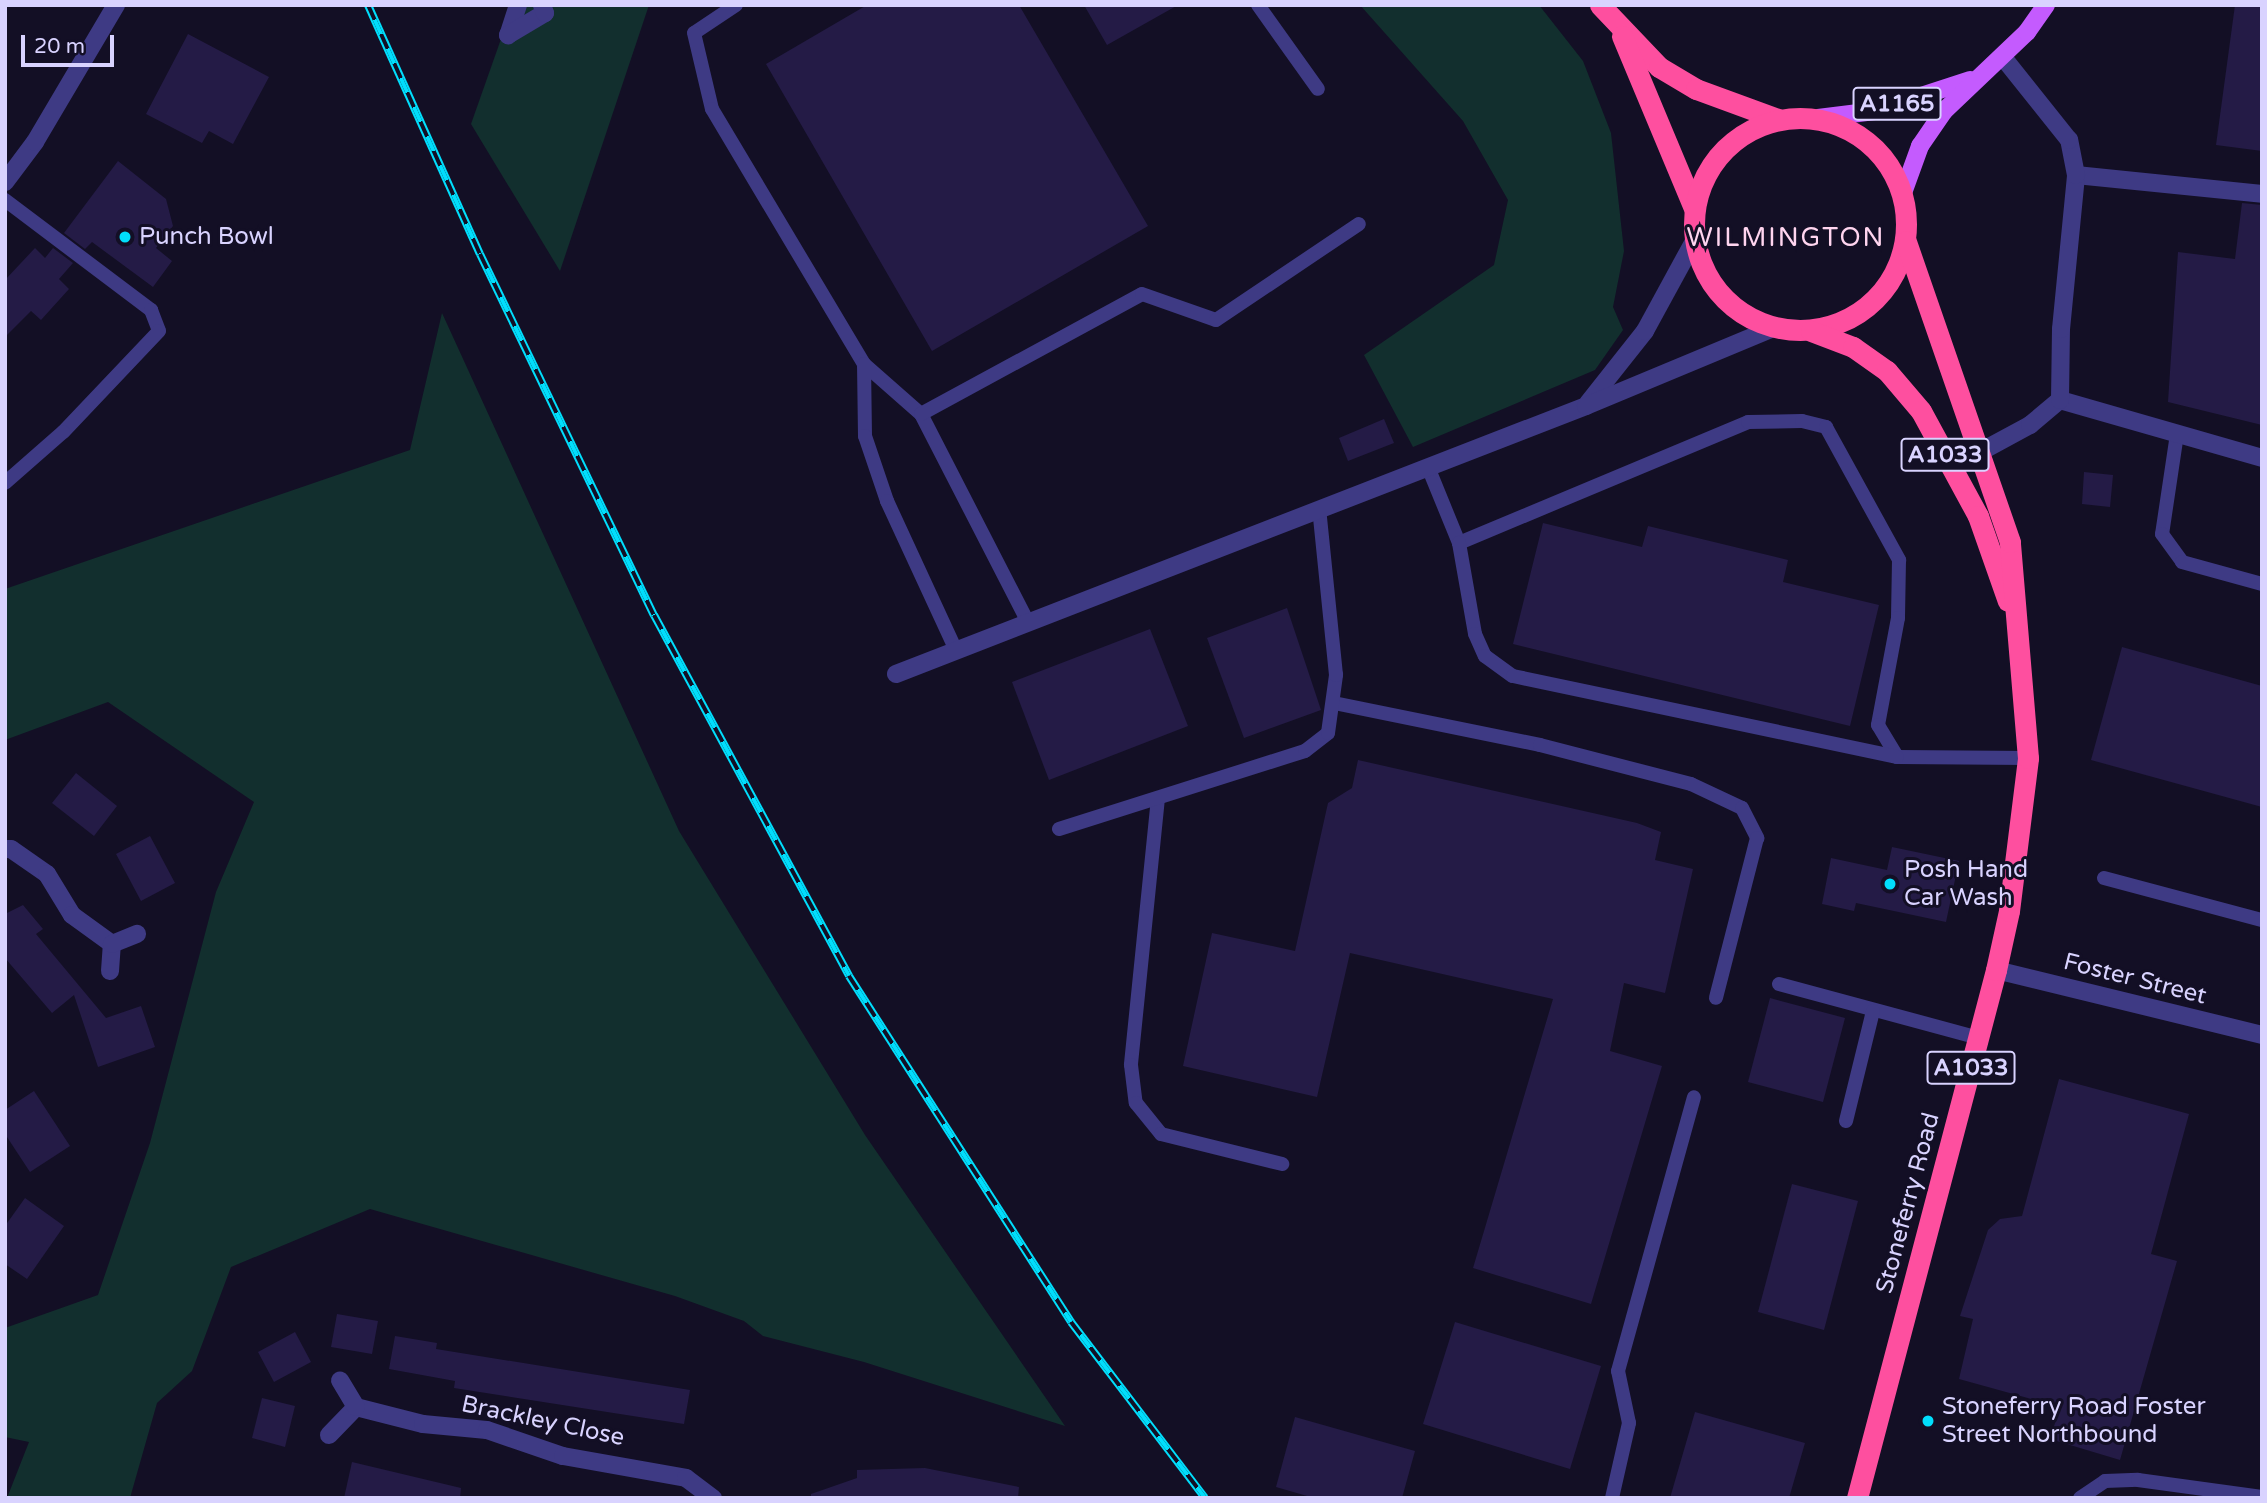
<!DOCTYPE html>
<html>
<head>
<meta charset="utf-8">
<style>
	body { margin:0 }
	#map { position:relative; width:2267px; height:1503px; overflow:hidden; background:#130f25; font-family:"Varela Round",sans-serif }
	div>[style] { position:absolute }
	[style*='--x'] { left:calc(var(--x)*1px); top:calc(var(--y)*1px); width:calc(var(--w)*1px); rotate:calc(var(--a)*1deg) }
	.green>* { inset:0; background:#122f2e }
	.building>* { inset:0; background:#241b46 }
	.lane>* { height:14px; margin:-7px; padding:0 7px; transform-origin:7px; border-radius:7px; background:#3e3a84 }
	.street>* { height:18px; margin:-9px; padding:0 9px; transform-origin:9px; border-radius:9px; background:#3e3a84 }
	.primary>* { height:18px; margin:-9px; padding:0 9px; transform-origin:9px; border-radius:9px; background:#c45bfe }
	.highway>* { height:21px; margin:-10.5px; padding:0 10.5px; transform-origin:10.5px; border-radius:10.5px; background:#fe4f9f }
	.highway>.ring { margin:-10.5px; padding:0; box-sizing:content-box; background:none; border:21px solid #fe4f9f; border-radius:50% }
	.rail>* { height:8px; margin-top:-4px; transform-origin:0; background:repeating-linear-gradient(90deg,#130f25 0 16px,#01defc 0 32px); box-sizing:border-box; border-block:2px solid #01defc }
	.dots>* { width:19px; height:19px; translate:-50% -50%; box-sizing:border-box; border:4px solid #130f25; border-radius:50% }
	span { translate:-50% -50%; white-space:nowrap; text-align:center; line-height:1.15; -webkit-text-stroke:6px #130f25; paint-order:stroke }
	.shield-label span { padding:2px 5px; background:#130f25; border:2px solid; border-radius:5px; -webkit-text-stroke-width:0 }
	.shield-label { font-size:23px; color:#d9d3ff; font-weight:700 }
	.poi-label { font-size:24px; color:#d9d3ff }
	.left { translate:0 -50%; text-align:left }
	.street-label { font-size:24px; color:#d9d3ff }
	.neighbourhood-label { font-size:26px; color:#ffd5ef; letter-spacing:2px }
	.frame { position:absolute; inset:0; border:7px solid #d9d3ff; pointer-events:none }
	.scale { position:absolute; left:21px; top:35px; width:93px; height:32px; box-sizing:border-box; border:4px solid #d9d3ff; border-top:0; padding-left:9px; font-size:21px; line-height:24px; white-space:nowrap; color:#d9d3ff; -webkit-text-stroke:5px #130f25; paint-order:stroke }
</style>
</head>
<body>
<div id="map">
	<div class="green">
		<i style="clip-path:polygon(513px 5px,649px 5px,560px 271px,471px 124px)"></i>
		<i style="clip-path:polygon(1360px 5px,1539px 5px,1583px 61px,1611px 133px,1624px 251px,1613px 307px,1623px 330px,1595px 370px,1413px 447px,1364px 355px,1494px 265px,1508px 200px,1463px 121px)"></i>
		<i style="clip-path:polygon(442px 313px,679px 831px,865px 1135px,1065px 1426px,864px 1362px,763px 1336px,744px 1321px,675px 1296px,370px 1209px,231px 1267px,192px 1371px,157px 1403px,130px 1498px,7px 1498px,29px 1442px,5px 1437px,5px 1328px,98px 1295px,150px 1143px,216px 892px,254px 802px,108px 702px,5px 740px,5px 589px,410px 450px)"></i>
	</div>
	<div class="building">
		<i style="clip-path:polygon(867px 5px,1019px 5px,1148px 226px,932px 351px,766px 64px)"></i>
		<i style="clip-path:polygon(1084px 5px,1178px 5px,1107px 45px)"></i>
		<i style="clip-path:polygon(2235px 5px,2262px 5px,2262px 151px,2216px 145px)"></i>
		<i style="clip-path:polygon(188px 34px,269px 77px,233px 144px,209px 131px,202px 143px,146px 114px)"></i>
		<i style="clip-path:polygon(118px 161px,166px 199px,173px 226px,156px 248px,172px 261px,153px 287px,92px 242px,85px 249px,64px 233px)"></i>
		<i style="clip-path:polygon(2242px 203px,2262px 205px,2262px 425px,2168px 402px,2178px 252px,2235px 259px)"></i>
		<i style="clip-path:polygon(35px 248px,45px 258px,53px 248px,73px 263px,59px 279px,69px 289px,41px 320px,31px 311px,5px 337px,5px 280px)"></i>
		<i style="clip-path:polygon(1384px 419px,1394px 443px,1348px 461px,1339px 438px)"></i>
		<i style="clip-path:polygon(2084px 472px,2113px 475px,2110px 507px,2082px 504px)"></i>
		<i style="clip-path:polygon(1543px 523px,1642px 547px,1648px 526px,1788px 560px,1783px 582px,1879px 605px,1850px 726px,1513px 644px)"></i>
		<i style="clip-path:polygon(1287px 608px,1321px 710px,1244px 738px,1207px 638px)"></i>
		<i style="clip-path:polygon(1150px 629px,1188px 726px,1049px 780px,1012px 682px)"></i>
		<i style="clip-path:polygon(2122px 647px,2262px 686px,2262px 807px,2091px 760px)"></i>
		<i style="clip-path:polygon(1358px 760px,1637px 823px,1661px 832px,1655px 860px,1693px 869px,1665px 993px,1624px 983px,1610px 1051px,1662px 1066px,1591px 1304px,1473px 1268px,1553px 999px,1350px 953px,1317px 1097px,1183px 1066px,1212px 933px,1295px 951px,1328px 803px,1352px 788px)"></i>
		<i style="clip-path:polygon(76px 773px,117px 806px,94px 836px,52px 803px)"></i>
		<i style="clip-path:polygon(150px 836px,175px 883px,141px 901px,116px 854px)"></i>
		<i style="clip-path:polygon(1892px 847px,1959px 861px,1946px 922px,1856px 903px,1854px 911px,1822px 904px,1831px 858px,1887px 870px)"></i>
		<i style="clip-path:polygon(23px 905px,43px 929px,36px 934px,106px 1018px,141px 1006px,155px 1047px,98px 1067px,74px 995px,52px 1013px,5px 958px,5px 914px)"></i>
		<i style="clip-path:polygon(1770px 998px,1845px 1018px,1823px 1102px,1748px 1082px)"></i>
		<i style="clip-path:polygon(2059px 1079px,2189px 1114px,2151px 1254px,2177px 1261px,2120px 1460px,2050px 1439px,2060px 1407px,1959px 1379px,1973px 1319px,1960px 1316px,1988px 1230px,2000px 1219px,2022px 1216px)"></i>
		<i style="clip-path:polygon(34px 1091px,70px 1146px,30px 1172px,5px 1134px,5px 1110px)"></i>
		<i style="clip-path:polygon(1792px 1184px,1858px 1201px,1824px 1330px,1758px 1312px)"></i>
		<i style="clip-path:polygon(25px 1198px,64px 1226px,27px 1279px,5px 1264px,5px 1226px)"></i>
		<i style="clip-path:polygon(337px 1314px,378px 1321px,372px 1354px,331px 1347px)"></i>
		<i style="clip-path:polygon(1455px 1322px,1601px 1366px,1570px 1469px,1423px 1424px)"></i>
		<i style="clip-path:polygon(295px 1332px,311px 1362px,274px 1382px,258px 1352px)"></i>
		<i style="clip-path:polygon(395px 1336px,437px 1343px,436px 1349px,690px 1390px,684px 1424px,454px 1388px,455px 1381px,389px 1369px)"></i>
		<i style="clip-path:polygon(262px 1398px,295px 1406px,285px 1447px,252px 1438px)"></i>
		<i style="clip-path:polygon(1695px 1412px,1805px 1443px,1789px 1498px,1670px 1498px)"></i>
		<i style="clip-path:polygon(1295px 1417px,1415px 1451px,1402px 1498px,1314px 1498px,1276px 1487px)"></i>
		<i style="clip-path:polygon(352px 1462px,461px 1488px,460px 1498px,344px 1498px)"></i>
		<i style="clip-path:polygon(925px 1468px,1019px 1487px,1018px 1498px,811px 1498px,811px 1494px,857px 1478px,857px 1470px)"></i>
	</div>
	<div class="lane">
		<i style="--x:736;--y:5;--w:50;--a:146.3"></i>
		<i style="--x:694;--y:33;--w:78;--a:76.7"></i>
		<i style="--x:712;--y:109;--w:297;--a:59.2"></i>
		<i style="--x:864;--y:364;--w:72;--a:89.2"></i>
		<i style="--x:865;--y:436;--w:69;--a:71.3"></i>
		<i style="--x:887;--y:501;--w:164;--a:65.2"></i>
		<i style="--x:1258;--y:5;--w:103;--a:54.5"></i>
		<i style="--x:5;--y:200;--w:183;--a:37"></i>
		<i style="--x:151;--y:310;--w:22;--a:69"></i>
		<i style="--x:159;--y:331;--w:139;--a:133.5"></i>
		<i style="--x:63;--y:432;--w:77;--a:138.7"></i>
		<i style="--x:864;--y:364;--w:76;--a:41.3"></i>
		<i style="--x:921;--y:414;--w:234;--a:62.8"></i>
		<i style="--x:921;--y:414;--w:251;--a:-28.5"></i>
		<i style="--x:1142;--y:294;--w:78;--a:19.4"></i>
		<i style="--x:1216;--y:320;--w:172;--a:-33.9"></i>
		<i style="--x:2177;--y:434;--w:101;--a:98.5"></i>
		<i style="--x:2162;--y:534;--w:34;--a:54"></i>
		<i style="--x:2182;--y:562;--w:83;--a:15.4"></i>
		<i style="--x:1428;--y:467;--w:82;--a:67.8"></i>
		<i style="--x:1459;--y:543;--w:313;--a:-22.7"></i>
		<i style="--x:1748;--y:422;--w:54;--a:-1.1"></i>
		<i style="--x:1802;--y:421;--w:25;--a:14"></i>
		<i style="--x:1826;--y:427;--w:152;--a:61.2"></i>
		<i style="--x:1899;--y:560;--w:58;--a:91"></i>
		<i style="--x:1898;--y:618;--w:109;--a:100.6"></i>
		<i style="--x:1878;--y:725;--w:37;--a:59"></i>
		<i style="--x:1897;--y:757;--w:131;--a:0.4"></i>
		<i style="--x:1459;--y:543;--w:92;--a:80"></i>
		<i style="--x:1475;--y:634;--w:24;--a:66"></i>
		<i style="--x:1485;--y:656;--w:34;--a:36"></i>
		<i style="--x:1513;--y:676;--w:392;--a:11.9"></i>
		<i style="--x:1334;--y:703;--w:210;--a:11.5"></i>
		<i style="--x:1540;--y:745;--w:156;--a:14.5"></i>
		<i style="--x:1691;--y:784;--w:56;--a:25.2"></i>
		<i style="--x:1742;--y:808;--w:34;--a:63"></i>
		<i style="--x:1757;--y:838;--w:165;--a:104.4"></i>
		<i style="--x:1158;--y:798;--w:268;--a:95.8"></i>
		<i style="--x:1131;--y:1065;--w:38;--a:83"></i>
		<i style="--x:1136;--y:1103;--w:40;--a:51"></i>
		<i style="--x:1161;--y:1134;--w:125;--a:13.9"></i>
		<i style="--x:1059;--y:829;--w:258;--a:-17.6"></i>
		<i style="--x:1305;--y:751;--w:29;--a:-38"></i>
		<i style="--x:1328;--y:733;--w:59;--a:-82.1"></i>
		<i style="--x:1336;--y:675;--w:167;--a:-95.8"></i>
		<i style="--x:2104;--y:878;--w:163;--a:14.9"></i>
		<i style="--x:1779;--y:984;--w:207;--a:15.1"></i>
		<i style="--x:1846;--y:1121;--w:113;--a:-76.2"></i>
		<i style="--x:1612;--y:1498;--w:77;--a:-77.2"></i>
		<i style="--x:1629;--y:1423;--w:53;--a:-101.9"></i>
		<i style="--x:1618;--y:1371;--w:284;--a:-74.5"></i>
		<i style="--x:2080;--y:1498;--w:30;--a:-34"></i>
		<i style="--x:2105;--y:1481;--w:33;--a:-2"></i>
		<i style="--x:2138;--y:1480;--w:125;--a:7.8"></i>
	</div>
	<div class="street">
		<i style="--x:518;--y:5;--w:32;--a:108"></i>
		<i style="--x:508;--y:35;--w:43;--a:-30.7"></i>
		<i style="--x:545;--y:13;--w:9;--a:-111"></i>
		<i style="--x:2076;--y:175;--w:187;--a:5.8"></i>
		<i style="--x:5;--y:182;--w:50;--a:-53.1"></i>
		<i style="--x:35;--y:142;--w:159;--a:-59.4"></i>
		<i style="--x:2060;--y:400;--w:210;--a:16"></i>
		<i style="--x:1588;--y:403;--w:92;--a:-51.6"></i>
		<i style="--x:1645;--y:331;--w:102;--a:-61.4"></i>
		<i style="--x:1980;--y:452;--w:57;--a:-28.4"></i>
		<i style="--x:2030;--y:425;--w:39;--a:-40"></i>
		<i style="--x:2060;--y:400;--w:71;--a:-89.2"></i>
		<i style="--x:2061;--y:329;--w:155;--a:-84.4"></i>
		<i style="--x:2076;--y:175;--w:36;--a:-101"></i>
		<i style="--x:2069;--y:140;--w:107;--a:-128.6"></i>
		<i style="--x:896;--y:674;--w:740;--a:-21.23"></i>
		<i style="--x:1586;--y:406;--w:203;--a:-22.6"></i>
		<i style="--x:5;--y:849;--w:6;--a:0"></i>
		<i style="--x:11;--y:849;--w:44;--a:34.8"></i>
		<i style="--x:47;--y:874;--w:48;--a:58.6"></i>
		<i style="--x:72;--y:915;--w:49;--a:35.9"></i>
		<i style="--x:1996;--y:970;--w:274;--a:13.7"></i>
		<i style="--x:110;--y:971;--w:27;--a:-86"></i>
		<i style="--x:112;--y:944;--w:27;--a:-22"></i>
		<i style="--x:356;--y:1407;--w:69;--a:14.2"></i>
		<i style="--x:423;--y:1424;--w:64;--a:5.4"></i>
		<i style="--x:487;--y:1430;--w:80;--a:18.9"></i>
		<i style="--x:563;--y:1456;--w:125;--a:10.1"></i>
		<i style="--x:686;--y:1478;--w:34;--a:37"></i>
		<i style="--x:329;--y:1435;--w:39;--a:-46"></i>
		<i style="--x:356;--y:1407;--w:31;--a:-121"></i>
	</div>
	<div class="primary">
		<i style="--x:1818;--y:118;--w:57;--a:-7"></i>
		<i style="--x:1875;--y:111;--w:100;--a:-18.1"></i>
		<i style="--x:1903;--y:193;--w:50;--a:-70.1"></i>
		<i style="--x:1920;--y:146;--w:42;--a:-55.6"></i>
		<i style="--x:1944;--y:111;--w:115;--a:-43.6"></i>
		<i style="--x:2027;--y:32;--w:33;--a:-55"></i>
	</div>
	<div class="highway">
		<i style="--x:1600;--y:5;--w:86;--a:46.4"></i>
		<i style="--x:1659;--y:67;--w:43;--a:30.7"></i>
		<i style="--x:1696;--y:89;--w:87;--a:20.1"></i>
		<i style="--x:1622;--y:36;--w:186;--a:67.3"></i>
		<i class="ring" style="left:1694px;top:118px;width:191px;height:191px"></i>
		<i style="--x:1811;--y:331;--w:45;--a:20.9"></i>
		<i style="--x:1853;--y:347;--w:42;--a:35.2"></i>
		<i style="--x:1887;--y:371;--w:52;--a:49.6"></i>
		<i style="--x:1921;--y:411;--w:119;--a:61.5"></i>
		<i style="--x:1978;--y:516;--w:90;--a:70.6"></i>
		<i style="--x:1857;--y:1498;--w:546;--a:-75.25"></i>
		<i style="--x:1996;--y:970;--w:60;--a:-77.6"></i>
		<i style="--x:2009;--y:911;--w:154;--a:-82.9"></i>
		<i style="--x:2028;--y:758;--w:217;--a:-94.8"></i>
		<i style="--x:2010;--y:542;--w:318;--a:-109.1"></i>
	</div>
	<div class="rail">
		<i style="--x:368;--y:5;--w:273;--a:65.8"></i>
		<i style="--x:480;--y:254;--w:401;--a:64.3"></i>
		<i style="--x:654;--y:615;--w:410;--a:61.6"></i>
		<i style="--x:849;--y:976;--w:411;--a:57.3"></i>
		<i style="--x:1071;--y:1322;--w:221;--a:52.7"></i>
	</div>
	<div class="dots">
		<i style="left:125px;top:237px;background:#01defc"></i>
		<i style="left:1890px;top:884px;background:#01defc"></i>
		<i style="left:1928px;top:1421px;background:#01defc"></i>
	</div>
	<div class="shield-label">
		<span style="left:1897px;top:104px">A1165</span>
		<span style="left:1945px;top:455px">A1033</span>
		<span style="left:1971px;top:1068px">A1033</span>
	</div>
	<div class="poi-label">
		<span class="left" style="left:139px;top:237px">Punch Bowl</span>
		<span class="left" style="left:1904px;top:884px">Posh Hand<br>Car Wash</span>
		<span class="left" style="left:1942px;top:1421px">Stoneferry Road Foster<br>Street Northbound</span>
	</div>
	<div class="street-label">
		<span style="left:2135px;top:979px;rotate:14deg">Foster Street</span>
		<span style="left:1908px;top:1203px;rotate:-75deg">Stoneferry Road</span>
		<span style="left:543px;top:1421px;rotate:12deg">Brackley Close</span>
	</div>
	<div class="neighbourhood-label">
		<span style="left:1786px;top:238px">WILMINGTON</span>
	</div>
	<div class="frame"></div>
	<div class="scale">20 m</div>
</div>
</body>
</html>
